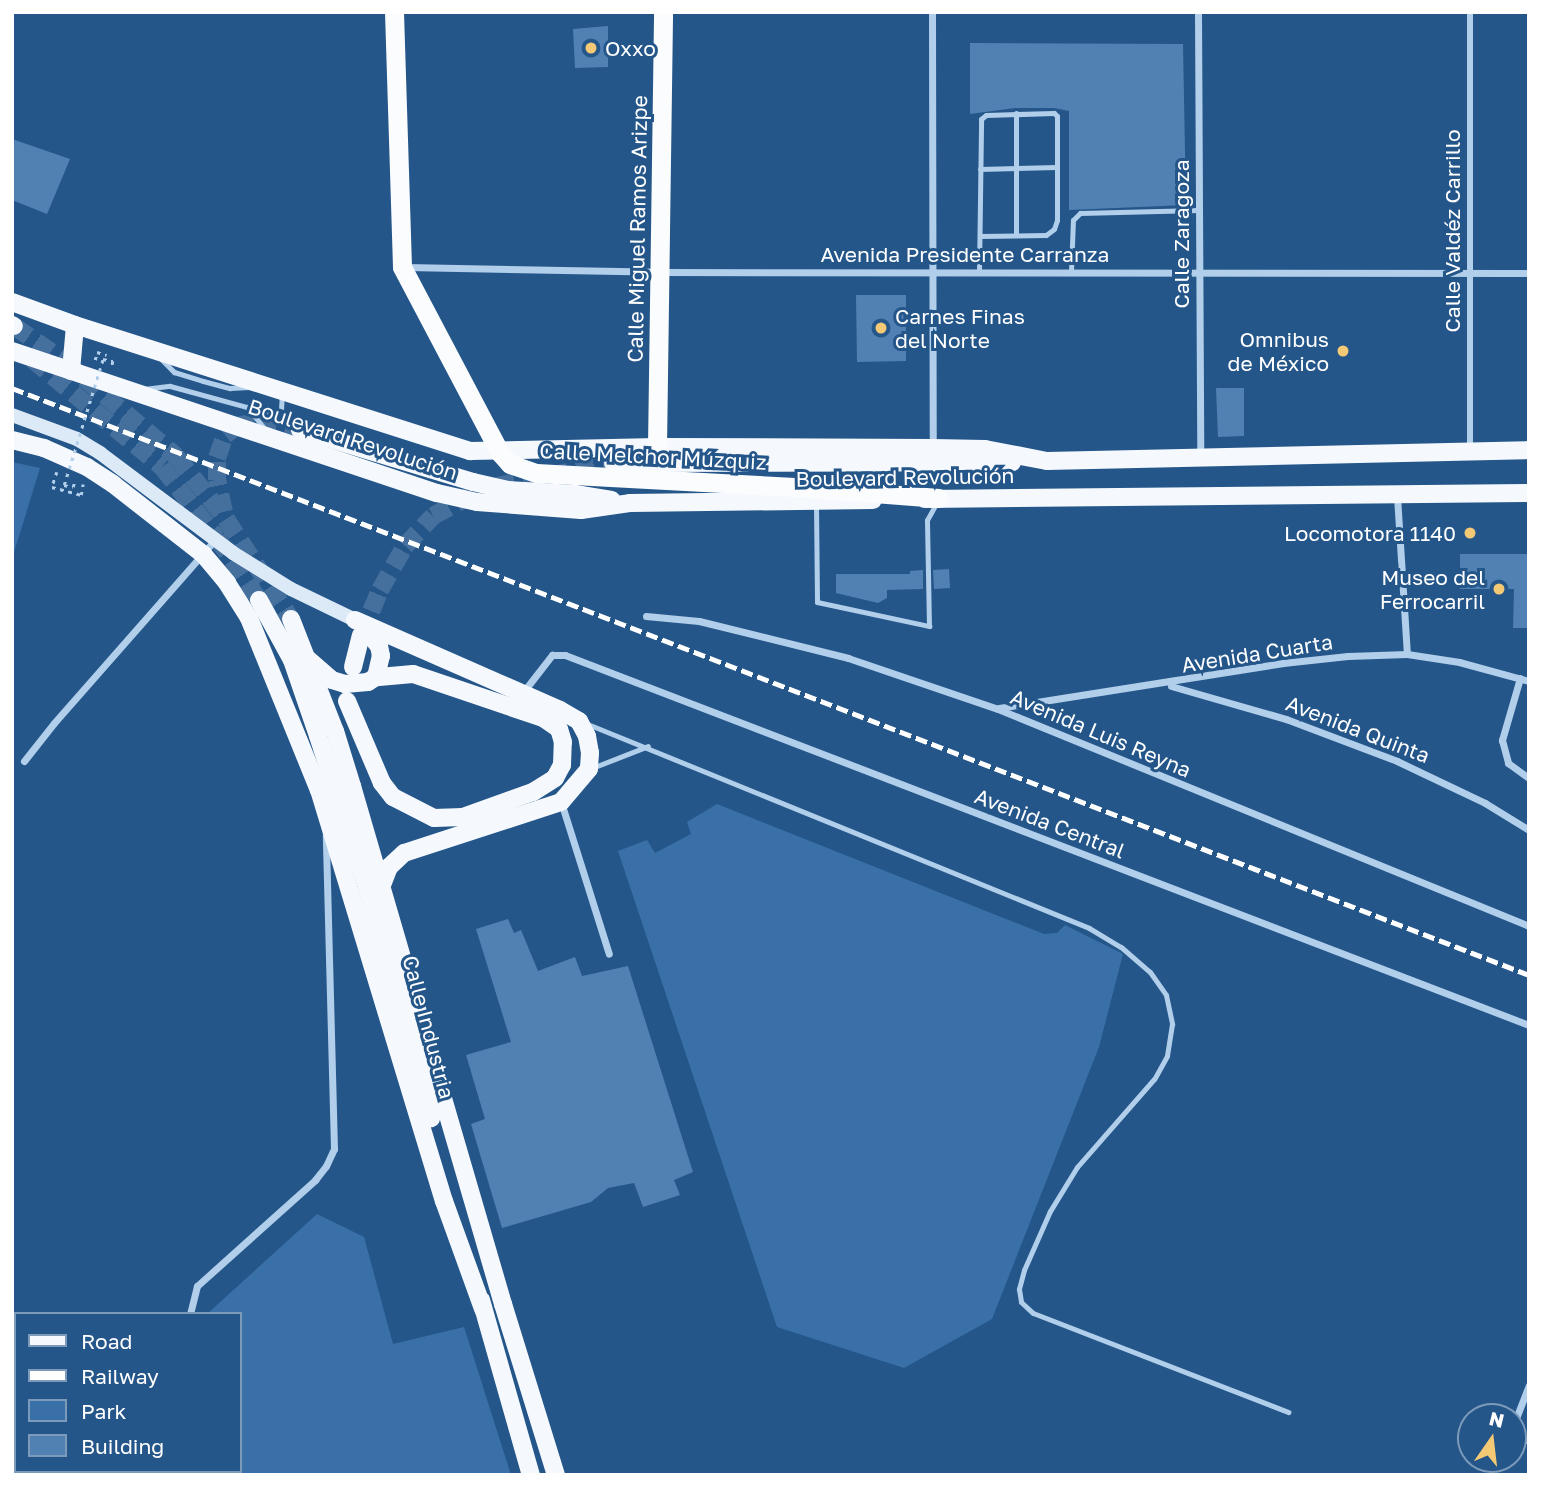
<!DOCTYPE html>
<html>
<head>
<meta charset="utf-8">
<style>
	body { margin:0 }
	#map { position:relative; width:1541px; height:1487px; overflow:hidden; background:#24568a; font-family:"Golos Text",sans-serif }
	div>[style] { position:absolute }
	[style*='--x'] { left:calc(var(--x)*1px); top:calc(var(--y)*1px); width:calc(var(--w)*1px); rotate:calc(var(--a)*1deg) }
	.green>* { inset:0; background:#3970a7 }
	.building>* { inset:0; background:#5181b3 }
	.primary-tunnel>* { height:18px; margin-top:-9px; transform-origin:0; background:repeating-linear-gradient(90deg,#456f9c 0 18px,transparent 0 27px) }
	.path>* { height:2.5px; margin-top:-1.25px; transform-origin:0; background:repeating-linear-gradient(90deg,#b1ceea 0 3.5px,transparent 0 8.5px) }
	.service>* { height:5px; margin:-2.5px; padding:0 2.5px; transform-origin:2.5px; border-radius:2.5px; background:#b1ceea }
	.pedestrian>* { height:6px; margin:-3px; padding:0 3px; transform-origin:3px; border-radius:3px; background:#b1ceea }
	.minor>* { height:7px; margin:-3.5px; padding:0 3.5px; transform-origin:3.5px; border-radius:3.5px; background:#b1ceea }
	.secondary>* { height:14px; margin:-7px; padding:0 7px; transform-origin:7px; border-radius:7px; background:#dceaf8 }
	.primary>* { height:18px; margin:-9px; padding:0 9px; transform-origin:9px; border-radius:9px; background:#f5f9fe }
	.trunk>* { height:19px; margin:-9.5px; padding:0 9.5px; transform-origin:9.5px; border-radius:9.5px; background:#fafcfe }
	.rail>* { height:5px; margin-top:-2.5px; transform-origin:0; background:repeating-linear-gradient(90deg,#fff 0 12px,transparent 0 17px) }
	.path-bridge>* { height:2.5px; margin-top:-1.25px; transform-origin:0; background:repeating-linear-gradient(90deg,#b1ceea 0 3.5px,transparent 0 8.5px) }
	.secondary-bridge>* { height:14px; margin:-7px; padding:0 7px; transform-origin:7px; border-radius:7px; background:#dceaf8 }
	.primary-bridge>* { height:18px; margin:-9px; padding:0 9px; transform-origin:9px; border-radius:9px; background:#f5f9fe }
	.dots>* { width:19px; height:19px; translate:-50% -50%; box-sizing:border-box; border:4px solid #24568a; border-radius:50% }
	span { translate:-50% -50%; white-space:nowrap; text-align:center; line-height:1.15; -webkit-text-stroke:6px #24568a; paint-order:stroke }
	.poi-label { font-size:21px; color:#fff }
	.left { translate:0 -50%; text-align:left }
	.right { translate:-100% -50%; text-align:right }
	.street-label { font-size:21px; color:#fff }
	.frame { position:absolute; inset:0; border:14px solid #fff; pointer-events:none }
	.legend { position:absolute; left:14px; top:1312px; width:228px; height:161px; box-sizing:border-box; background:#24568a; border:2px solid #7c9ab9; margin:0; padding:9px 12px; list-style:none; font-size:21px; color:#fff }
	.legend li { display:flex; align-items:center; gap:14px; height:35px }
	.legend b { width:35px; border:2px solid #7c9ab9 }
	.north { position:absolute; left:1457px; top:1403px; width:70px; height:70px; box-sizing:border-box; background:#24568a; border:2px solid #7c9ab9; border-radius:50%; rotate:14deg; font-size:19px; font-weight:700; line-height:28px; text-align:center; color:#fff }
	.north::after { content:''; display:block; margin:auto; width:24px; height:32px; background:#f4c975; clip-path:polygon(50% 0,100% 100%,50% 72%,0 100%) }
</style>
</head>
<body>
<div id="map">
	<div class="green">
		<i style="clip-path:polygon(12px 462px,40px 468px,12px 559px)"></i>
		<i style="clip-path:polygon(717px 804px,1044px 934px,1057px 933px,1065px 925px,1123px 954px,1099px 1047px,992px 1319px,904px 1368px,777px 1327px,618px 851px,647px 840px,655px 853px,691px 834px,687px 822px)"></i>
		<i style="clip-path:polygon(317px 1214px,364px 1237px,393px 1344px,464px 1327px,511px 1475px,235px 1475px,234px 1471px,240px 1471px,240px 1314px,207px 1314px)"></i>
	</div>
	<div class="building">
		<i style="clip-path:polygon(608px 26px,608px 67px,575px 68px,573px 29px)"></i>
		<i style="clip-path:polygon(970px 43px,1183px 44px,1186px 205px,1069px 210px,1069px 111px,1054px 108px,1015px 108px,970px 114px)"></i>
		<i style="clip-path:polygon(12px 139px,70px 159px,47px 214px,12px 200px)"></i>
		<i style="clip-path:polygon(856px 295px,906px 295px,906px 361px,857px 362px)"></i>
		<i style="clip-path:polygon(1216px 388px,1244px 388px,1244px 436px,1218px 437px)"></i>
		<i style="clip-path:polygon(1460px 554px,1529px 554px,1529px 628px,1513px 628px,1514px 589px,1460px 589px)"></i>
		<i style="clip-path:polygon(949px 569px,950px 588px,934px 589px,933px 570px)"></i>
		<i style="clip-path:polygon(923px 570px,923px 589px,887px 590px,887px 598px,878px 603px,836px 593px,836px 574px,910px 574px,910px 571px)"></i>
		<i style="clip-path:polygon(508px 919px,514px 933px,521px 930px,538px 971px,575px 957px,582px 976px,628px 966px,693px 1172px,674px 1180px,680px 1195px,643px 1207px,634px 1183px,608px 1188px,591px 1202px,502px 1228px,471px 1124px,485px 1119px,466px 1055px,511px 1042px,476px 929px)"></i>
	</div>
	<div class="primary-tunnel">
		<i style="--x:14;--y:326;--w:61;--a:35"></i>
		<i style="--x:64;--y:361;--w:147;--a:40.3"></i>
		<i style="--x:176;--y:456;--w:80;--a:51.6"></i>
		<i style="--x:226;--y:519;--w:119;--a:57"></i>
		<i style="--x:32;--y:359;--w:169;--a:39.7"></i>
		<i style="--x:162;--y:467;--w:90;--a:52.2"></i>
		<i style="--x:217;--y:538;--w:75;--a:55.9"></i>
		<i style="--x:497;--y:486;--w:118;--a:-11.2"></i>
		<i style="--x:224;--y:512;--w:33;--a:-102"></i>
		<i style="--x:217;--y:480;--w:22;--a:-90"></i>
		<i style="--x:217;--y:458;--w:24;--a:-71"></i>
		<i style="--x:225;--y:435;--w:15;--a:-37"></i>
		<i style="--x:237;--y:426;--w:23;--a:-13"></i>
		<i style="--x:259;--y:421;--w:42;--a:12.4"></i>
		<i style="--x:361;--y:636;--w:50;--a:-67.6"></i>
		<i style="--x:380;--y:590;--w:51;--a:-60.4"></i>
		<i style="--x:405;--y:546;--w:41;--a:-47"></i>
		<i style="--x:433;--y:516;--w:42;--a:-28.4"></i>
	</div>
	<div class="path">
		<i style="--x:103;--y:359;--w:10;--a:11"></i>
		<i style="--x:113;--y:361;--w:5;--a:101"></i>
		<i style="--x:95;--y:360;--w:8;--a:-76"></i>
		<i style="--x:97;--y:352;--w:10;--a:17"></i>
		<i style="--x:57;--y:472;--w:16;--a:108"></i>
		<i style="--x:52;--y:487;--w:30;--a:15"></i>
		<i style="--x:81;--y:495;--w:11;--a:-80"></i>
		<i style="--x:64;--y:485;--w:9;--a:13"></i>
		<i style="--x:73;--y:487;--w:8;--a:-76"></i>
	</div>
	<div class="service">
		<i style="--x:1016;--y:113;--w:122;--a:90"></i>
		<i style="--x:980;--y:169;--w:77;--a:-1.5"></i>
		<i style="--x:979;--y:271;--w:152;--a:-89.2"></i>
		<i style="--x:981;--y:119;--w:6;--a:-39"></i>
		<i style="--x:986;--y:115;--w:68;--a:-1.7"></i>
		<i style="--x:1054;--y:113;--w:4;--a:45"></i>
		<i style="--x:1057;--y:116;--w:104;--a:90"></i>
		<i style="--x:1057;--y:220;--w:9;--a:108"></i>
		<i style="--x:1054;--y:229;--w:10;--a:143"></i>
		<i style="--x:1046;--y:235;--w:66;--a:179.1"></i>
		<i style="--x:1071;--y:271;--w:51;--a:-87.8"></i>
		<i style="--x:1073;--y:220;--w:10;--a:-45"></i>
		<i style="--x:1080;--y:213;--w:119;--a:-1.4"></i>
		<i style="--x:160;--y:358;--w:20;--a:45"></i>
		<i style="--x:174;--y:372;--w:30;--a:17"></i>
		<i style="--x:203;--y:381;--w:28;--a:15"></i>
		<i style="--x:230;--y:388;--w:20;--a:-3"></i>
		<i style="--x:144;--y:389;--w:26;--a:-7"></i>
		<i style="--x:170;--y:386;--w:80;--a:15.3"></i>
		<i style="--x:247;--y:407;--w:27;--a:51"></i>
		<i style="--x:247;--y:407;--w:31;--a:11"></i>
		<i style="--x:277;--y:413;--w:5;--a:-37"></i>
		<i style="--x:281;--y:410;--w:17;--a:-87"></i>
		<i style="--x:816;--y:505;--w:97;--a:89.4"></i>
		<i style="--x:817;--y:602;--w:115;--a:12.1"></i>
		<i style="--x:929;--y:626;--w:106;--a:-91.1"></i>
		<i style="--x:927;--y:520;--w:21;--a:-61"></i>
		<i style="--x:585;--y:723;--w:544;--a:22.13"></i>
		<i style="--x:1089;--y:928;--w:37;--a:31"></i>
		<i style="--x:1121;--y:947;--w:38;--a:41"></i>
		<i style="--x:1150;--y:972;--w:28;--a:55"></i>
		<i style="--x:1166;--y:995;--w:30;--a:78"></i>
		<i style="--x:1172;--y:1024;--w:32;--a:99"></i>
		<i style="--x:1167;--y:1056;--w:26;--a:119"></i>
		<i style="--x:1154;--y:1079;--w:117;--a:131.2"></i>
		<i style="--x:1077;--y:1167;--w:52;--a:121.5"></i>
		<i style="--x:1050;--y:1211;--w:64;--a:113.8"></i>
		<i style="--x:1024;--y:1270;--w:20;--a:105"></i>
		<i style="--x:1019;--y:1289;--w:13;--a:81"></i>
		<i style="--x:1021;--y:1302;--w:16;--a:43"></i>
		<i style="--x:1033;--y:1313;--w:274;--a:21.2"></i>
		<i style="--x:592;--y:768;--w:60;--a:-21.4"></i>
	</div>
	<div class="pedestrian">
		<i style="--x:1470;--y:12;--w:436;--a:90"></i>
	</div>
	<div class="minor">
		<i style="--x:932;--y:12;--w:436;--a:89.9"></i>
		<i style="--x:1198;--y:12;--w:443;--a:89.7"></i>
		<i style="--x:406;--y:267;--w:253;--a:1.1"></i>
		<i style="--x:659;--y:272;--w:870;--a:0.07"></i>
		<i style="--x:1397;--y:496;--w:158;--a:86.4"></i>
		<i style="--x:646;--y:616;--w:53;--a:5.4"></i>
		<i style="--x:699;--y:621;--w:154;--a:13.9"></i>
		<i style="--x:848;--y:658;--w:158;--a:18.8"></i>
		<i style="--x:998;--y:709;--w:574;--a:22.23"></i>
		<i style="--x:1520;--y:678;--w:65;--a:106.2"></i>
		<i style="--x:1502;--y:740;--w:24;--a:75"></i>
		<i style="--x:1508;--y:763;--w:26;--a:36"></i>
		<i style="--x:1171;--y:686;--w:120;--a:16"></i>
		<i style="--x:1286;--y:719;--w:119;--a:20.7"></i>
		<i style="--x:1397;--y:761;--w:98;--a:25.5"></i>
		<i style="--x:1485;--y:803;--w:52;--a:31.5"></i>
		<i style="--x:524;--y:691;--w:46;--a:-52.1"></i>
		<i style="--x:552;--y:655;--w:13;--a:0"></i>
		<i style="--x:565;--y:655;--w:1033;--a:21"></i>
		<i style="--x:999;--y:708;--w:288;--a:-9"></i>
		<i style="--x:1283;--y:663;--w:65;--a:-6.1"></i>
		<i style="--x:1348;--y:656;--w:59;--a:-1.9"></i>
		<i style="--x:1407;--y:654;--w:53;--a:8.7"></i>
		<i style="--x:1459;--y:662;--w:73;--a:15.2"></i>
		<i style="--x:24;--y:761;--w:48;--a:-51.7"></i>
		<i style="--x:54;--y:723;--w:242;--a:-48.7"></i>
		<i style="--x:561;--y:802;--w:159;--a:72.5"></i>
		<i style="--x:190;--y:1314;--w:29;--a:-76"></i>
		<i style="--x:197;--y:1286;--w:159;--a:-41.9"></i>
		<i style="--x:315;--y:1180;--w:18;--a:-52"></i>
		<i style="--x:326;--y:1166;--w:19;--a:-65"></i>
		<i style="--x:334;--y:1149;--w:314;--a:-91.5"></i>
		<i style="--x:1529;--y:1385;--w:44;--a:111.3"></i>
		<i style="--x:1513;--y:1426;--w:10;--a:66"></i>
		<i style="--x:1517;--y:1435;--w:13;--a:27"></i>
		<i style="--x:112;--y:1471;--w:4;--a:76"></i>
		<i style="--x:163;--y:1471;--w:4;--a:76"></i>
		<i style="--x:226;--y:1471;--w:4;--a:76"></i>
	</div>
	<div class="secondary">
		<i style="--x:12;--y:415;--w:69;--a:20.3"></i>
		<i style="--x:77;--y:439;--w:27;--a:31"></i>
		<i style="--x:100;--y:453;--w:166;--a:36.9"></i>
		<i style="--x:291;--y:589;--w:71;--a:25.8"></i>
	</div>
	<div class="primary">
		<i style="--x:12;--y:302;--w:67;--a:20.1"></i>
		<i style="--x:75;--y:325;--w:415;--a:17.7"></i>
		<i style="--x:470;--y:451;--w:187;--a:-1.2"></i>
		<i style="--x:657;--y:447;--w:276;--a:0.2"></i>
		<i style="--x:933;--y:448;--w:52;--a:1.1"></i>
		<i style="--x:985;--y:449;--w:63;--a:11"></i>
		<i style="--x:1047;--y:461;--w:482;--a:-1.3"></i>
		<i style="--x:12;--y:325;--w:2;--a:27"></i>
		<i style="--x:12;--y:351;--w:448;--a:18.5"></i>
		<i style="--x:437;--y:493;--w:41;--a:12.7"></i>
		<i style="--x:477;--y:502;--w:104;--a:4.4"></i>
		<i style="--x:581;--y:510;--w:49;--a:-8.1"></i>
		<i style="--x:630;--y:503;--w:243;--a:-0.7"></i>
		<i style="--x:71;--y:371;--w:46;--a:-85"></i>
		<i style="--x:300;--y:430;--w:181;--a:16.7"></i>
		<i style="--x:473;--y:482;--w:35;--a:13"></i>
		<i style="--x:507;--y:490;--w:68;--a:3.4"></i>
		<i style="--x:575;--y:494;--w:37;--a:9"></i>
		<i style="--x:12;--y:440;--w:33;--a:14"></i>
		<i style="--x:44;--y:448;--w:47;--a:23.8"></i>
		<i style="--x:87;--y:467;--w:31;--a:33"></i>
		<i style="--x:113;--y:484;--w:114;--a:37.9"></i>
		<i style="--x:203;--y:554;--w:38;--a:50"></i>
		<i style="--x:227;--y:583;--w:41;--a:57.8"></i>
		<i style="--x:249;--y:618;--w:186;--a:67.9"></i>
		<i style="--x:319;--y:790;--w:430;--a:73.1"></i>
		<i style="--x:444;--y:1201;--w:115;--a:70.1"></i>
		<i style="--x:613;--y:463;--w:399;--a:-0.1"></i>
		<i style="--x:925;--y:499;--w:604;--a:-0.57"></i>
		<i style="--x:259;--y:600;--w:68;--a:61.2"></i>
		<i style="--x:292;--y:660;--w:80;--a:71.1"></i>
		<i style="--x:318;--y:736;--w:159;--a:72"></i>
		<i style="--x:367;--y:887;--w:240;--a:74.5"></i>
		<i style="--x:291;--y:619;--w:120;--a:68.6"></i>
		<i style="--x:355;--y:620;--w:224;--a:23.7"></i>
		<i style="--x:560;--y:710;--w:22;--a:30"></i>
		<i style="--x:579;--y:721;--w:17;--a:62"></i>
		<i style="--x:587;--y:736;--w:17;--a:80"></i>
		<i style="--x:590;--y:753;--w:16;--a:94"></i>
		<i style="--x:589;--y:769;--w:43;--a:130.3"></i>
		<i style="--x:561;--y:802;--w:165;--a:162"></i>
		<i style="--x:404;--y:853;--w:21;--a:137"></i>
		<i style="--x:389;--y:867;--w:17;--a:111"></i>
		<i style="--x:309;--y:660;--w:30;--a:41"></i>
		<i style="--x:332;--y:680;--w:14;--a:17"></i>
		<i style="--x:345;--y:684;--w:23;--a:-5"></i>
		<i style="--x:368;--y:682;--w:9;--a:-32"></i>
		<i style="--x:376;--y:677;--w:22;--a:-77"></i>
		<i style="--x:381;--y:656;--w:10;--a:-101"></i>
		<i style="--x:379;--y:646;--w:25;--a:-130"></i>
		<i style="--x:353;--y:667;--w:32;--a:-76"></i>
		<i style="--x:347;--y:701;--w:89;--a:66.9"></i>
		<i style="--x:382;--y:783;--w:18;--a:52"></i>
		<i style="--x:393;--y:797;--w:46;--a:27.1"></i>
		<i style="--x:434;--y:818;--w:29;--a:-2"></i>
		<i style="--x:463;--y:817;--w:74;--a:-19.7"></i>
		<i style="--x:533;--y:792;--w:26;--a:-32"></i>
		<i style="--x:555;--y:778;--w:15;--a:-62"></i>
		<i style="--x:562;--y:765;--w:23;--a:-88"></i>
		<i style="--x:563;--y:742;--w:14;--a:-107"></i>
		<i style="--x:559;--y:729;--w:19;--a:-145"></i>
		<i style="--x:543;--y:718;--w:137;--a:-161.3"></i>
		<i style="--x:413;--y:674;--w:37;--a:175"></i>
		<i style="--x:352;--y:786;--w:540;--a:73.75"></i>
		<i style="--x:503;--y:1304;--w:179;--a:72.8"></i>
		<i style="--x:481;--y:1300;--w:182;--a:74.1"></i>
	</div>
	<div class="trunk">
		<i style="--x:394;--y:12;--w:255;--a:88.2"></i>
		<i style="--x:402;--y:267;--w:210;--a:62.2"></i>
		<i style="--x:500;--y:453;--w:15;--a:48"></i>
		<i style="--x:510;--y:464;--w:28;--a:19"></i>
		<i style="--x:536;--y:473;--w:273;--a:3.1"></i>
		<i style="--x:809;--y:488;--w:130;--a:4.4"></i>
		<i style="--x:657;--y:447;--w:435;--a:-89.2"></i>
	</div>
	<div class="rail">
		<i style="--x:12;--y:388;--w:1627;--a:21.15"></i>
	</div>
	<div class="path-bridge">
		<i style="--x:64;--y:485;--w:132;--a:-72.8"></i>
	</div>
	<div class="secondary-bridge">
		<i style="--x:233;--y:553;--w:68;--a:31.8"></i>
	</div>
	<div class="primary-bridge">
		<i style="--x:335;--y:731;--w:58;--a:72.8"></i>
	</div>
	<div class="dots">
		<i style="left:591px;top:48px;background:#f4c975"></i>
		<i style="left:881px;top:328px;background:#f4c975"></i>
		<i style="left:1343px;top:351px;background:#f4c975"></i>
		<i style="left:1470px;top:533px;background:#f4c975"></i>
		<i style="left:1499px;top:589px;background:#f4c975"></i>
	</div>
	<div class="poi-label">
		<span class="left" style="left:605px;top:48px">Oxxo</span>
		<span class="left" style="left:895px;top:328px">Carnes Finas<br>del Norte</span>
		<span class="right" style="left:1329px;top:351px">Omnibus<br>de México</span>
		<span class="right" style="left:1456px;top:533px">Locomotora 1140</span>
		<span class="right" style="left:1485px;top:589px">Museo del<br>Ferrocarril</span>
	</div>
	<div class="street-label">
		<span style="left:637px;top:229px;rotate:-89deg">Calle Miguel Ramos Arizpe</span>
		<span style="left:1452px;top:231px;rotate:-90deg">Calle Valdéz Carrillo</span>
		<span style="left:1181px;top:234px;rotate:-90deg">Calle Zaragoza</span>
		<span style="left:965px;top:254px">Avenida Presidente Carranza</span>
		<span style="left:353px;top:439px;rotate:18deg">Boulevard Revolución</span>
		<span style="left:653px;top:456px;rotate:3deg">Calle Melchor Múzquiz</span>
		<span style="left:905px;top:477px;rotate:-1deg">Boulevard Revolución</span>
		<span style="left:1257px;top:653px;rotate:-9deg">Avenida Cuarta</span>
		<span style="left:1358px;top:729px;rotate:21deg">Avenida Quinta</span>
		<span style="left:1101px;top:733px;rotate:23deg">Avenida Luis Reyna</span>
		<span style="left:1050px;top:823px;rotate:21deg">Avenida Central</span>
		<span style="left:429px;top:1027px;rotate:75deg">Calle Industria</span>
	</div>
	<div class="frame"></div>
	<ul class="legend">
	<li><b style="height:9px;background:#f5f9fe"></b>Road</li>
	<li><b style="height:9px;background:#fff"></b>Railway</li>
	<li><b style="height:19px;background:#3970a7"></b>Park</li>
	<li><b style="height:19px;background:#5181b3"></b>Building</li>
	</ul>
	<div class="north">N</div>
</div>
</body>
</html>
